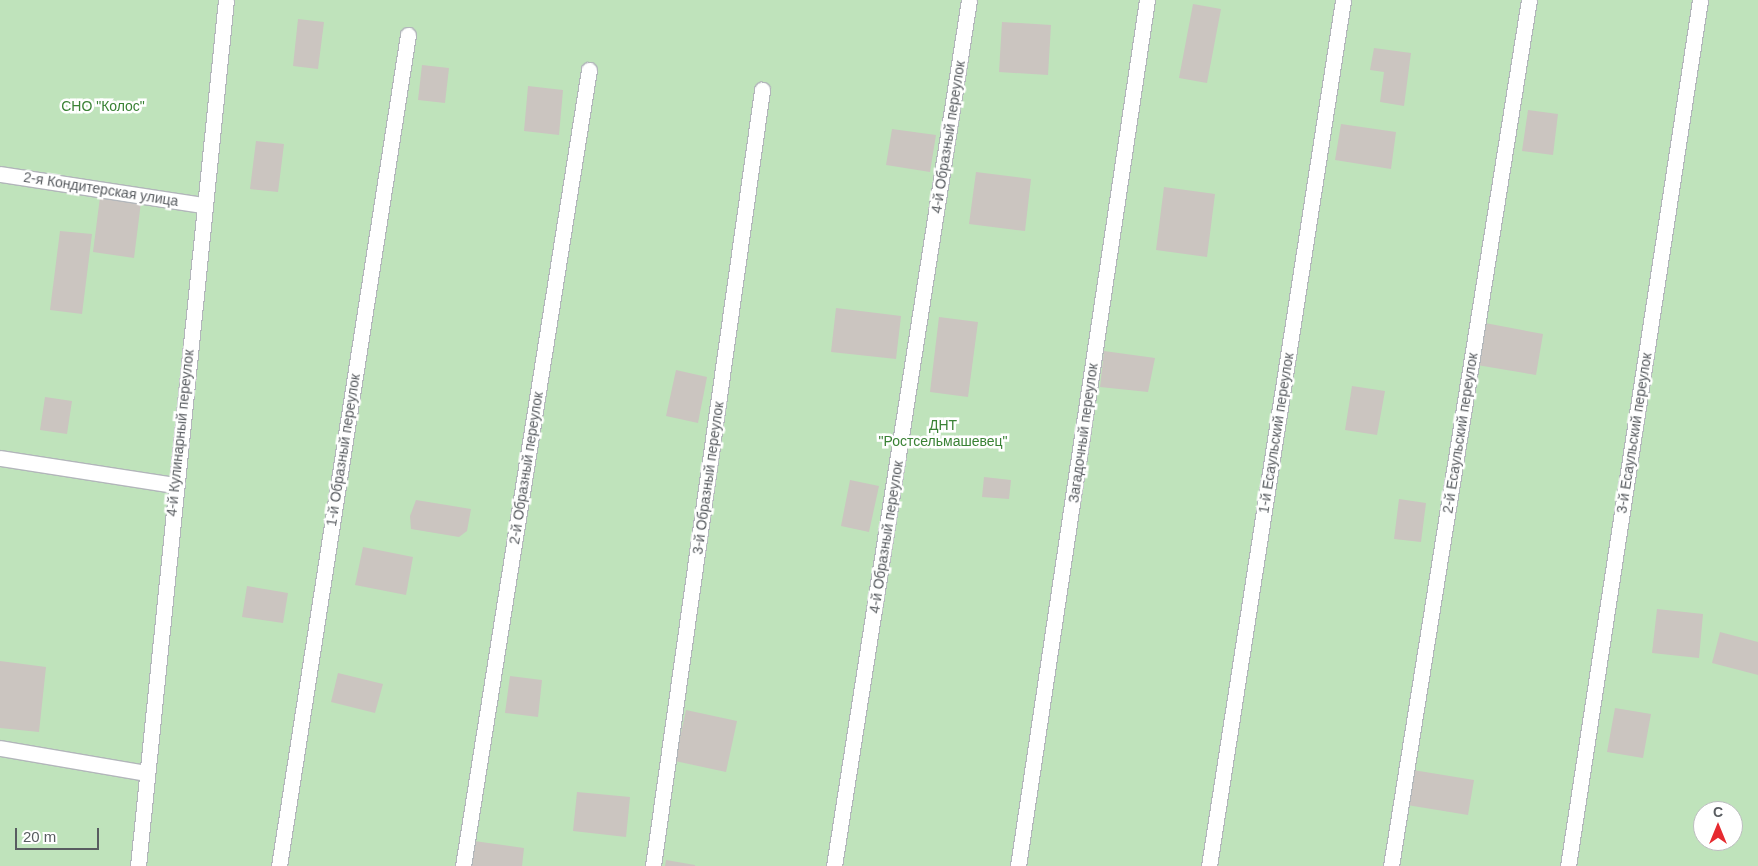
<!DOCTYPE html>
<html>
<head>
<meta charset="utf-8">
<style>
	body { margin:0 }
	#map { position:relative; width:1758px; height:866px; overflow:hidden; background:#ebe7df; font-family:Arial,sans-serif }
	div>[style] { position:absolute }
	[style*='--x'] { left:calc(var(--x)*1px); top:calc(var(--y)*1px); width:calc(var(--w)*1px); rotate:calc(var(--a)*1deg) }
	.green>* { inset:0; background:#bfe3bb }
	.building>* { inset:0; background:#cbc5c0 }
	.roads { filter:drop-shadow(1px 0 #b2b6ba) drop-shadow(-1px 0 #b2b6ba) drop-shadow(0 1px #b2b6ba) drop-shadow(0 -1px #b2b6ba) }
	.service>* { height:15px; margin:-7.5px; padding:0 7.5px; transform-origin:7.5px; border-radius:7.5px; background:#fff }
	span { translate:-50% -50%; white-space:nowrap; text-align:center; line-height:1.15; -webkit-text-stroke:5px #fff; paint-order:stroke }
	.park-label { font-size:14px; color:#3a8235 }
	.street-label { font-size:14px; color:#585c60 }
	.north { position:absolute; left:1693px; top:801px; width:50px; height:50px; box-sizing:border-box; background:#fff; border:1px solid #bcbebf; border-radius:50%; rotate:0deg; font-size:14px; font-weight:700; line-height:20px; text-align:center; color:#585c60 }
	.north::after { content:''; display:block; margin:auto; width:18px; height:22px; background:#e62a30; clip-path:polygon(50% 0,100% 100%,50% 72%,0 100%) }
	.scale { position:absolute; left:15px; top:828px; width:84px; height:22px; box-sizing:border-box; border:2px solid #585c60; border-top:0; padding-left:6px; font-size:15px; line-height:18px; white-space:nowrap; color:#585c60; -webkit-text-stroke:4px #fff; paint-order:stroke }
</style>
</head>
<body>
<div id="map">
	<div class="green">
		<i style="clip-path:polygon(evenodd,0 0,1758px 0,1758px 866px,0 866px,0 0,1703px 811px,1733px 811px,1733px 841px,1703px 841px,1703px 811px)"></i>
	</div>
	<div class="building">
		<i style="clip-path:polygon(1193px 4px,1221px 9px,1207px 83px,1179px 78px)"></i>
		<i style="clip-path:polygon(298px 19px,324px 22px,318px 69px,293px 66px)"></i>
		<i style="clip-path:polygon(1002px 22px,1051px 25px,1048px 75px,999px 72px)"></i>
		<i style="clip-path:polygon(1374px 48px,1411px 53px,1404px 106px,1380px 102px,1384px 72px,1370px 70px)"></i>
		<i style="clip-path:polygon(422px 65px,449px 68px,445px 103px,418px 100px)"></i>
		<i style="clip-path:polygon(528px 86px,563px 90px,559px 135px,524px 131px)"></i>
		<i style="clip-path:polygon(1528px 110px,1558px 114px,1553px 155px,1522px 151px)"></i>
		<i style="clip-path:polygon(1341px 124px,1396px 132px,1391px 169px,1335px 160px)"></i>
		<i style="clip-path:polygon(892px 129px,936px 135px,930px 172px,886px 165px)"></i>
		<i style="clip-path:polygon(256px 141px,284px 144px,278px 192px,250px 189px)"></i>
		<i style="clip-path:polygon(976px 172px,1031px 179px,1025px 231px,969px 224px)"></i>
		<i style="clip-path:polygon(1164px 187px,1215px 194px,1207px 257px,1156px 250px)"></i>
		<i style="clip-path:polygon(100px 197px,141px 202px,134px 258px,93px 252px)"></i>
		<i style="clip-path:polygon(60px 231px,92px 234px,82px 314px,50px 310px)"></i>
		<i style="clip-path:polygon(836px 308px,901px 316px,896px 359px,831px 352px)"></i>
		<i style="clip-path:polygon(939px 317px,978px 322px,968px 397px,930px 392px)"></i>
		<i style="clip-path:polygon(1485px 323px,1543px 334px,1536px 375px,1477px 365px)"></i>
		<i style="clip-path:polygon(1104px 351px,1155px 358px,1148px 392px,1100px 387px)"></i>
		<i style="clip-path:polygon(676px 370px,707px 377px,698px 423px,666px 416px)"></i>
		<i style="clip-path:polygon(1352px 386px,1385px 391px,1377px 435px,1345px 430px)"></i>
		<i style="clip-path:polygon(45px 397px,72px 401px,67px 434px,40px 430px)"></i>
		<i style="clip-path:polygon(984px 477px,1011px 480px,1009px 499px,982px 497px)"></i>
		<i style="clip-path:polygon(850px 480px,879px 486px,869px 532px,841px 526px)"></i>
		<i style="clip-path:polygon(1399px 499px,1426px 503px,1421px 542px,1394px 539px)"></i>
		<i style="clip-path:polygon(416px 500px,471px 509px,467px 531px,459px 537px,411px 529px,410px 516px)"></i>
		<i style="clip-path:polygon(363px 547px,413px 557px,406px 595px,355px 585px)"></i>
		<i style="clip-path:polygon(247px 586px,288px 593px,283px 623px,242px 617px)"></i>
		<i style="clip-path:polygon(1657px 609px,1703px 614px,1699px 658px,1652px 653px)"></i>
		<i style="clip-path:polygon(1720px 632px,1758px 642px,1758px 675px,1712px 663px)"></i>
		<i style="clip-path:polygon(0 661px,46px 667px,39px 732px,0 728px)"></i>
		<i style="clip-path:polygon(338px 673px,383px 684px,375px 713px,331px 702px)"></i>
		<i style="clip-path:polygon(510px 676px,542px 680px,538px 717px,505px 713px)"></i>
		<i style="clip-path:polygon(1615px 708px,1651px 714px,1643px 758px,1607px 752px)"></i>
		<i style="clip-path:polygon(686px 710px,737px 721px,726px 772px,675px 761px)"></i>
		<i style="clip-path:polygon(1413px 770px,1474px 780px,1468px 815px,1407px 805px)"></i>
		<i style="clip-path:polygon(577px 792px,630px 797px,626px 837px,573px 831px)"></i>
		<i style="clip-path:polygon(474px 841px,524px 848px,522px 866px,471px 866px)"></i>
		<i style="clip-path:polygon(666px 860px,695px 865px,695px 866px,665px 866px)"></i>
	</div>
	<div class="roads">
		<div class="service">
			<i style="--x:0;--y:174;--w:204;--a:8.7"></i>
			<i style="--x:0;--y:458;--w:177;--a:8.8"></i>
			<i style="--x:0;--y:748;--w:149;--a:9.7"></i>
			<i style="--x:138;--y:866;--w:870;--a:-84.2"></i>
			<i style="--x:279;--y:866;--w:841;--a:-81.18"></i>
			<i style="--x:463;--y:866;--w:806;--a:-81.01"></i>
			<i style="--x:653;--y:866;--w:784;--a:-82"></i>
			<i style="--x:834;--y:866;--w:876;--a:-81.14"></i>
			<i style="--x:1018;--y:866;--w:876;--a:-81.53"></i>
			<i style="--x:1209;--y:866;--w:876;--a:-81.2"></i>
			<i style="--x:1391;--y:866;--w:877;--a:-80.95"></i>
			<i style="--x:1568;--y:866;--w:876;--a:-81.33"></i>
		</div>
	</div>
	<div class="park-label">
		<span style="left:103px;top:106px">СНО "Колос"</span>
		<span style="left:943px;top:433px">ДНТ<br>"Ростсельмашевец"</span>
	</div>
	<div class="street-label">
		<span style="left:948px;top:137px;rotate:-81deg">4-й Образный переулок</span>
		<span style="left:101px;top:189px;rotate:9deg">2-я Кондитерская улица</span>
		<span style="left:180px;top:433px;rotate:-84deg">4-й Кулинарный переулок</span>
		<span style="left:1083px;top:433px;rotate:-82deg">Загадочный переулок</span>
		<span style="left:1276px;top:433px;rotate:-81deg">1-й Есаульский переулок</span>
		<span style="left:1460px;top:433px;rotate:-81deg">2-й Есаульский переулок</span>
		<span style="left:1634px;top:433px;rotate:-81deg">3-й Есаульский переулок</span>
		<span style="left:343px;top:450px;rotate:-81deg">1-й Образный переулок</span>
		<span style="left:526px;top:468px;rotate:-81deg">2-й Образный переулок</span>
		<span style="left:708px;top:478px;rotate:-82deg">3-й Образный переулок</span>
		<span style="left:886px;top:537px;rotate:-81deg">4-й Образный переулок</span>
	</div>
	<div class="north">С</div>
	<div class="scale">20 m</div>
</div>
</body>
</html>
